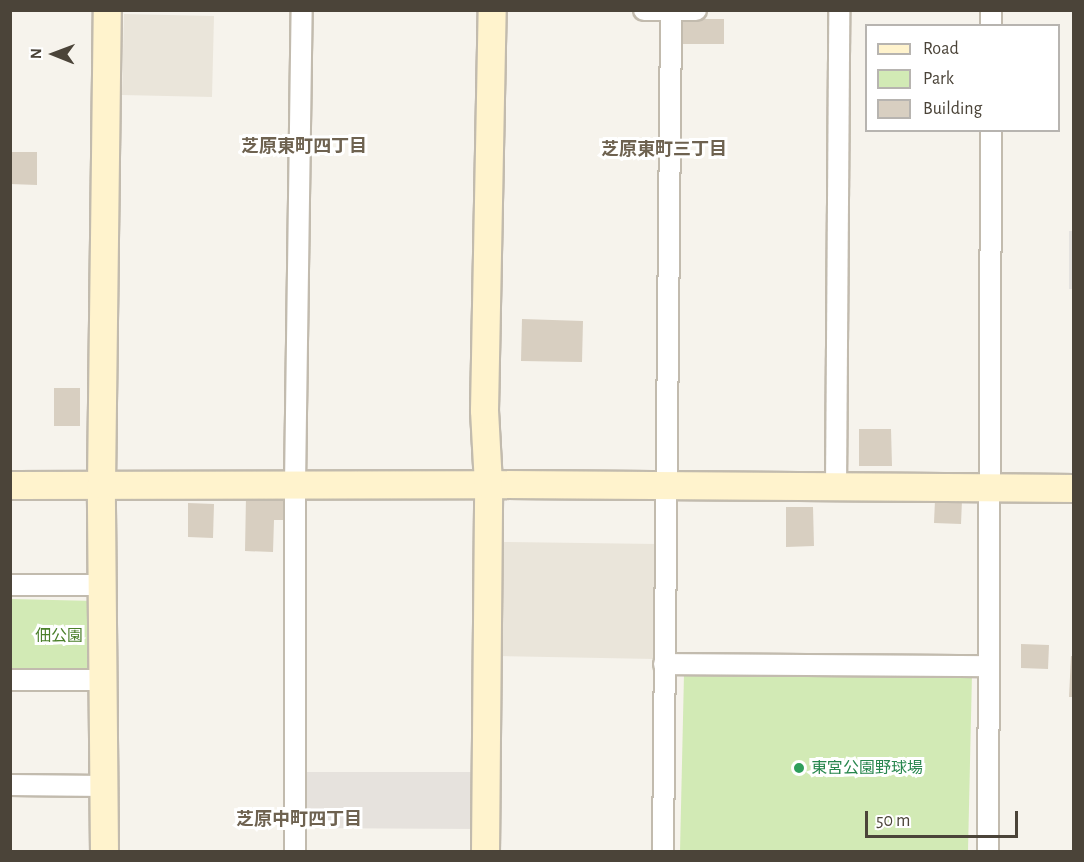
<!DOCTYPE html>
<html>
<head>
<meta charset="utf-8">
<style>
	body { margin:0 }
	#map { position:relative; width:1084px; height:862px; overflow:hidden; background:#f6f3ec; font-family:"Alegreya Sans","Noto Sans JP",sans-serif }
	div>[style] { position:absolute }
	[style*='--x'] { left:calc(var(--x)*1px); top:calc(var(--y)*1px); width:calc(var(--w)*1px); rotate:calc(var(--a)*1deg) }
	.residential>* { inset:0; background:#eae5da }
	.industrial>* { inset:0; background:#e6e2dd }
	.green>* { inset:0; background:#d2eab5 }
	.parking>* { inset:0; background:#e5e3e0 }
	.building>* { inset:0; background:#d8cfc1 }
	.roads { filter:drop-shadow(2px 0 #c2bbae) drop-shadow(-2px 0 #c2bbae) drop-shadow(0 2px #c2bbae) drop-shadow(0 -2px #c2bbae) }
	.street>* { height:20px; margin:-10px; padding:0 10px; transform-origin:10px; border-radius:10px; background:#fff }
	.secondary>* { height:27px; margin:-13.5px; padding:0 13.5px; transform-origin:13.5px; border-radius:13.5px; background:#fff3cd }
	.dots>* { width:16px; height:16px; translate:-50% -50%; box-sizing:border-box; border:3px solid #fff; border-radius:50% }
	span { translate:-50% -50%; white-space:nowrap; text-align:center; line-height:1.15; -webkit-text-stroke:6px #fff; paint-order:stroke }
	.park-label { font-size:16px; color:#4a7f2a }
	.leisure-label { font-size:16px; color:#27864d }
	.left { translate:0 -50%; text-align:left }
	.neighbourhood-label { font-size:18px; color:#6e6250; font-weight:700 }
	.frame { position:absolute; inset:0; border:12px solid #4b4439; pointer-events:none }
	.legend { position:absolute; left:865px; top:24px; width:195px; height:108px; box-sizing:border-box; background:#fff; border:2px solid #b7b4b0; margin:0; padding:8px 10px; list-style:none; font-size:18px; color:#4b4439 }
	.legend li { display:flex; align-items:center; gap:12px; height:30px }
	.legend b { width:30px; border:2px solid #b7b4b0 }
	.north { position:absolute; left:24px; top:24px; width:60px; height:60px; -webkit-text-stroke:4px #fff; paint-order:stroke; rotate:271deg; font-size:16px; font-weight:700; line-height:24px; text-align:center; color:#4b4439 }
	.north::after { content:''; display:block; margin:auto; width:21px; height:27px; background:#4b4439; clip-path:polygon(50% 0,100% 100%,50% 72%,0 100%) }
	.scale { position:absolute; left:865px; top:811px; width:153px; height:27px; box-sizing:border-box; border:3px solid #4b4439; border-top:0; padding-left:8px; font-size:18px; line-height:21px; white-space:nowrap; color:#4b4439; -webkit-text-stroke:4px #fff; paint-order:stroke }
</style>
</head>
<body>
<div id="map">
	<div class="residential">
		<i style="clip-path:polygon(124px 14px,214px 16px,212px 97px,122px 95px)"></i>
		<i style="clip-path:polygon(501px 542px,657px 544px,655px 659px,499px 656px)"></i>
	</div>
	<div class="industrial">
		<i style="clip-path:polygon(300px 772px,475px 772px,477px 829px,302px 828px)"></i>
	</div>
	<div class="green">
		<i style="clip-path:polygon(11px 599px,95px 601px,96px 665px,86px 673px,11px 672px)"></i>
		<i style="clip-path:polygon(684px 674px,972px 674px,968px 851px,680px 852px)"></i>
	</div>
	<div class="parking">
		<i style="clip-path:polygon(1069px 231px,1073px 231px,1073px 289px,1069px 289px)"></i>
	</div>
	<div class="building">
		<i style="clip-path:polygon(680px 19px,724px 19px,724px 44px,681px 44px)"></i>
		<i style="clip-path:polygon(10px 152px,37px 152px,37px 185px,10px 184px)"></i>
		<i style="clip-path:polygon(522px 319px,583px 321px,582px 362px,521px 361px)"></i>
		<i style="clip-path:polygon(54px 388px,80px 388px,80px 426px,54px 426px)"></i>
		<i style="clip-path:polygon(859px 429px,891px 429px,892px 466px,859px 466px)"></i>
		<i style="clip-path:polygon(246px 496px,284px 500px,284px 520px,274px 520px,273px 552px,245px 551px)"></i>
		<i style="clip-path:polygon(935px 500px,962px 500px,961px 524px,934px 523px)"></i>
		<i style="clip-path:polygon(188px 503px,214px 504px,213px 538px,188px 537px)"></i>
		<i style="clip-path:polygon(786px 507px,813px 507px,814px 546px,786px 547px)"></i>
		<i style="clip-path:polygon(1021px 644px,1049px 645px,1048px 669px,1021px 668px)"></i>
		<i style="clip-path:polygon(1071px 656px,1074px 656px,1074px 697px,1069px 697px)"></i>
	</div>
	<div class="roads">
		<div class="street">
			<i style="--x:644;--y:10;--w:52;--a:0"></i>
			<i style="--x:991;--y:26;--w:16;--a:-90"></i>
			<i style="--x:836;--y:487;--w:477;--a:-89.6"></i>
			<i style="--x:10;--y:585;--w:94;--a:0"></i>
			<i style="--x:664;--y:664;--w:323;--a:0.4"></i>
			<i style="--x:10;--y:680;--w:95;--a:0"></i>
			<i style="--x:10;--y:785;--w:94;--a:0.6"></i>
			<i style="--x:295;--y:852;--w:367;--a:-90"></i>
			<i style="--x:295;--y:485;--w:475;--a:-89.2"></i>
			<i style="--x:663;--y:852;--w:841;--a:-89.45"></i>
			<i style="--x:988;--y:852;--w:722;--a:-89.76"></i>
		</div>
		<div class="secondary">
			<i style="--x:10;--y:485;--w:478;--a:-0.1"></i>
			<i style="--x:488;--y:484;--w:586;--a:0.39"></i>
			<i style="--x:104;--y:852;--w:368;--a:-90.5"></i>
			<i style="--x:101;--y:484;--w:474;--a:-89.3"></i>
			<i style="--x:485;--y:852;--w:368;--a:-89.5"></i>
			<i style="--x:488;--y:484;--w:74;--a:-93.1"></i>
			<i style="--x:484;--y:410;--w:400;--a:-88.9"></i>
		</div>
	</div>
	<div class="dots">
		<i style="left:799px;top:768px;background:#2e9e5b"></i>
	</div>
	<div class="park-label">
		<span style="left:59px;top:636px">佃公園</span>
	</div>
	<div class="leisure-label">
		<span class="left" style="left:811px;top:768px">東宮公園野球場</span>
	</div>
	<div class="neighbourhood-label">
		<span style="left:304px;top:147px">芝原東町四丁目</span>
		<span style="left:664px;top:150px">芝原東町三丁目</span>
		<span style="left:299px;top:820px">芝原中町四丁目</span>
	</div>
	<div class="frame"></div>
	<ul class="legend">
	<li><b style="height:8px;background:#fff3cd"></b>Road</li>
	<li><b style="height:16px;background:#d2eab5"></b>Park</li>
	<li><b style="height:16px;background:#d8cfc1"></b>Building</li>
	</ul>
	<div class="north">N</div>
	<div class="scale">50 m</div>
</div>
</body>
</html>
